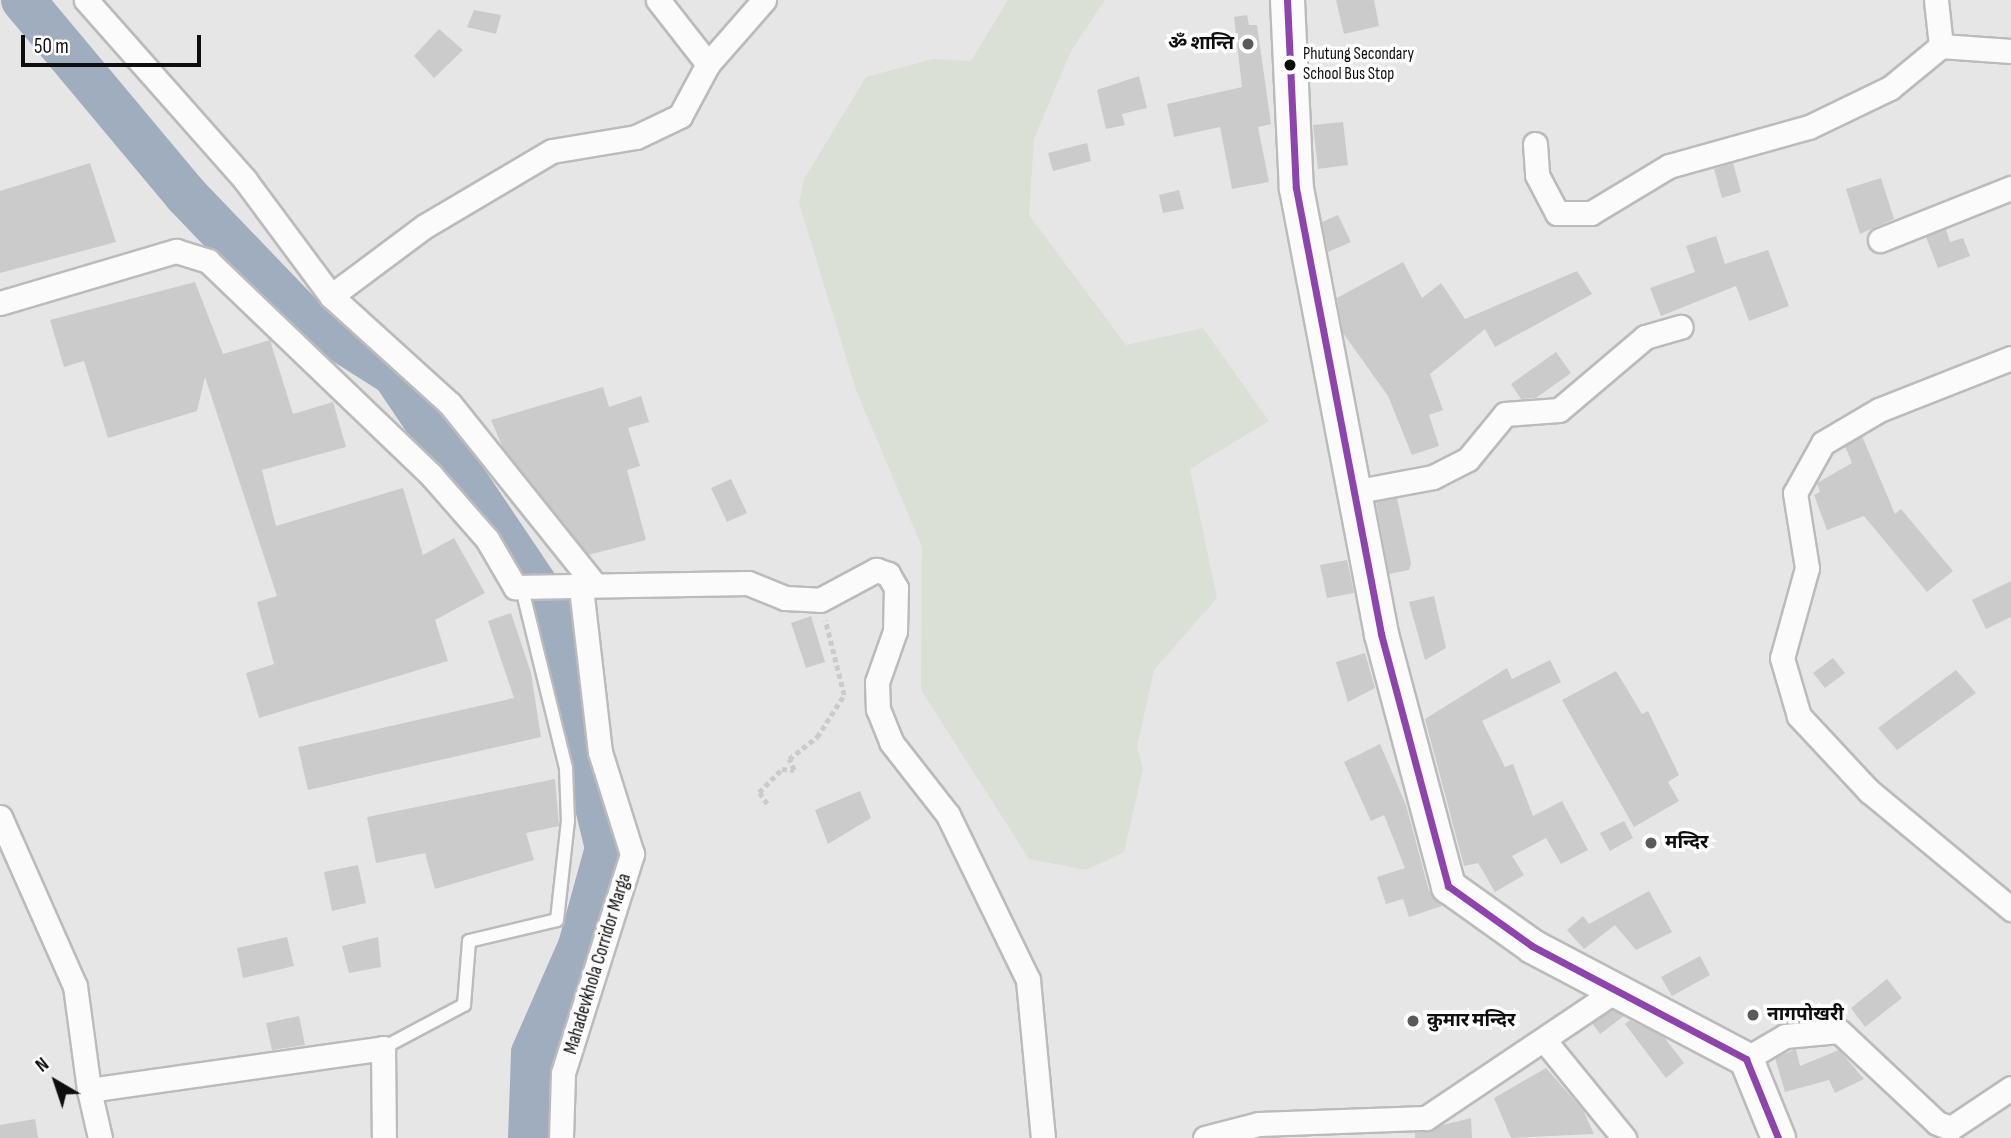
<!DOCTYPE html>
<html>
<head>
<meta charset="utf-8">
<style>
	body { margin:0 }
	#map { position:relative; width:2011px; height:1138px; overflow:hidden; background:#e6e6e7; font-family:"Sofia Sans Condensed","Noto Sans Devanagari",sans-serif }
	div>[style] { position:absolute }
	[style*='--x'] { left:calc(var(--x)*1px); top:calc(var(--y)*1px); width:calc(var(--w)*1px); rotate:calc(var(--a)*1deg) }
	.green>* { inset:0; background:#dae0d5 }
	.river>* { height:44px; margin:-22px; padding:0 22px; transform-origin:22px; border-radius:22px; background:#9fadbe }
	.building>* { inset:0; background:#cbcbcb }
	.path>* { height:4.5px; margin-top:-2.25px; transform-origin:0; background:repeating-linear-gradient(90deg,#cbcbcc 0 5px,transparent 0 8.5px) }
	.roads { filter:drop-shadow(2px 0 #bbbbbc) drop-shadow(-2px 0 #bbbbbc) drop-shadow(0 2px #bbbbbc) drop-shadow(0 -2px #bbbbbc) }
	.lane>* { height:12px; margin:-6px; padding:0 6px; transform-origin:6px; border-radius:6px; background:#fbfbfb }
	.street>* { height:23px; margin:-11.5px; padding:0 11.5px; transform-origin:11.5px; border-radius:11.5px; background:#fbfbfb }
	.secondary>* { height:33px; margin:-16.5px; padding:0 16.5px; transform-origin:16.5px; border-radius:16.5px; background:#fbfbfb }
	.bus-1>* { height:7px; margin:-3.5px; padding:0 3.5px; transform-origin:3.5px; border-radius:3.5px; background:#8e44ad }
	.dots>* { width:19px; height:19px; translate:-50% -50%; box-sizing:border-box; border:4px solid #fff; border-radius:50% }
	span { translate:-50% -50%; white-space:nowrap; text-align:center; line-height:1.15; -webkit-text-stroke:7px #fff; paint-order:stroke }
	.bus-label { font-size:17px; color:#0d0e0e }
	.left { translate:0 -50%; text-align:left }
	.poi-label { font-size:19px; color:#0d0e0e; font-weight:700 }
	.right { translate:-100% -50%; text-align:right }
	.street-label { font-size:19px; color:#0d0e0e }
	.north { position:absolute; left:21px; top:1047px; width:70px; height:70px; -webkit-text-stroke:5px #fff; paint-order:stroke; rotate:321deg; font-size:19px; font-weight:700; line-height:28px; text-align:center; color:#0d0e0e }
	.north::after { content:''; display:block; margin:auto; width:24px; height:32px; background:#0d0e0e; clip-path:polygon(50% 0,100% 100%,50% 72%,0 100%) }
	.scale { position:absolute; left:21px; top:35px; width:180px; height:32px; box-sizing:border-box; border:4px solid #0d0e0e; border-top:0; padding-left:9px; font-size:21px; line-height:24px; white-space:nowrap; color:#0d0e0e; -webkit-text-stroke:5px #fff; paint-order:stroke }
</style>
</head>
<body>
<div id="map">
	<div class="green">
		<i style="clip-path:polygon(1008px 0,1105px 0,1071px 51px,1034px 139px,1029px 215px,1126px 345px,1203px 328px,1269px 421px,1190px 469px,1217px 598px,1154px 670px,1137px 747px,1143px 769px,1124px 852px,1086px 870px,1029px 859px,921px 690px,922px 547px,856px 390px,799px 203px,804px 179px,866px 77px,932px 59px,971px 61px)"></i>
	</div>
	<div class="river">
		<i style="--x:23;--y:0;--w:254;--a:50.1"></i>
		<i style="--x:186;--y:195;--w:166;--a:46.2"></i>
		<i style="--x:301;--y:315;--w:110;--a:32.4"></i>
		<i style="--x:394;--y:374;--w:275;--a:56.1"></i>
		<i style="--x:547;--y:602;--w:253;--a:76.3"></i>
		<i style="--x:607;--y:848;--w:102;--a:105.4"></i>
		<i style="--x:580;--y:946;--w:117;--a:113.7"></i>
		<i style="--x:533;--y:1053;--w:85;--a:92"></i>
	</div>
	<div class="building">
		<i style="clip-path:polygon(1336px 0,1374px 0,1379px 26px,1344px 34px)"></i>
		<i style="clip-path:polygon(474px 10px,501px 15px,496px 34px,467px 27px)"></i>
		<i style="clip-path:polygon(1247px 15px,1249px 25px,1257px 25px,1271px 124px,1258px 127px,1269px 182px,1232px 189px,1220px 127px,1174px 137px,1167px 104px,1242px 87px,1234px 17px)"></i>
		<i style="clip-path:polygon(439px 29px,463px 50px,434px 78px,414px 56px)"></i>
		<i style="clip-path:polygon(1139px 76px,1147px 108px,1122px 114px,1125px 125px,1106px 129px,1097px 90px)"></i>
		<i style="clip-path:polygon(1343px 122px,1348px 165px,1318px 169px,1313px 125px)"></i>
		<i style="clip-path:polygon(1087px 143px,1091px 161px,1053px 171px,1048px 153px)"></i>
		<i style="clip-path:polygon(90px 163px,116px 242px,0 273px,0 191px)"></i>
		<i style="clip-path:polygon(1733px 163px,1741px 192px,1722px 198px,1714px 169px)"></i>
		<i style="clip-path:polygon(1881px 178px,1894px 219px,1860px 234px,1846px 189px)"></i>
		<i style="clip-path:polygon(1179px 190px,1184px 209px,1163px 213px,1159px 195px)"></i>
		<i style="clip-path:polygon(1338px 215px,1351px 242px,1328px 252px,1322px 222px)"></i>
		<i style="clip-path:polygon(1946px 229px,1950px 242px,1963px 238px,1970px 256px,1938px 268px,1926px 237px)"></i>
		<i style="clip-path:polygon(1716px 236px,1725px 264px,1768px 250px,1789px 306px,1749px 321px,1736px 286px,1661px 316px,1650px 288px,1695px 272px,1686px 246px)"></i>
		<i style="clip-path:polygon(1403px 262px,1422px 298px,1441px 283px,1465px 319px,1577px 271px,1592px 294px,1495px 347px,1485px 329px,1430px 374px,1443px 410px,1429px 415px,1439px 446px,1412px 455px,1388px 396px,1343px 333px,1337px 298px)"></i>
		<i style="clip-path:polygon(195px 282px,223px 354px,270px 340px,293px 414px,333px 402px,346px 447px,262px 470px,276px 526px,403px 488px,423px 555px,454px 538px,485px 593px,435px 620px,448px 661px,259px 718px,246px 673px,274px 664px,257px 602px,277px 596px,205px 377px,197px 411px,108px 438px,84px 361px,64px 367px,50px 320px)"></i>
		<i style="clip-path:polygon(1556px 352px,1571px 373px,1536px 398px,1521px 399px,1511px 384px)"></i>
		<i style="clip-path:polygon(603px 387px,609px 407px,641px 396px,649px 422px,628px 428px,640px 466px,627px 470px,646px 540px,588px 555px,503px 448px,491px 420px)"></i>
		<i style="clip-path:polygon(1862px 436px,1895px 514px,1901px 509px,1953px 571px,1927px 592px,1864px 516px,1827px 530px,1814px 495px,1820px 492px,1817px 483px,1852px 463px,1845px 446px)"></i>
		<i style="clip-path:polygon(731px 479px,747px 513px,727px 522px,711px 488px)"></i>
		<i style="clip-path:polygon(1397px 498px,1411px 563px,1409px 570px,1389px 574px,1376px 502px)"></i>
		<i style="clip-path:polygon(1347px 560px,1354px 593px,1327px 598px,1320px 565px)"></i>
		<i style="clip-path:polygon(2011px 581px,2011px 617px,1986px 629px,1972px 600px)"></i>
		<i style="clip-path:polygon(1434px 596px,1446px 648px,1425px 660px,1409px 602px)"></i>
		<i style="clip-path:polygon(511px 613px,531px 673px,541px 737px,308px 790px,298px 747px,514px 698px,488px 621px)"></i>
		<i style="clip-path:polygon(811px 616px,825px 662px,806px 668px,791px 623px)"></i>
		<i style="clip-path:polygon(1365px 653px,1375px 688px,1348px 702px,1336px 662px)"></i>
		<i style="clip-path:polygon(1833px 658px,1845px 673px,1825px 688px,1813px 673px)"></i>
		<i style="clip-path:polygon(1550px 660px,1561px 682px,1482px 721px,1505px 767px,1513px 764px,1533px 816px,1562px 801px,1588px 850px,1561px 864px,1546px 838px,1512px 856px,1524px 875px,1495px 892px,1478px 863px,1464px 866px,1425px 719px,1507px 668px,1512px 679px)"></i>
		<i style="clip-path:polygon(1956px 670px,1976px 693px,1897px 750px,1878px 728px)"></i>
		<i style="clip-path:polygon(1616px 671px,1642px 714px,1648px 711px,1679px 775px,1668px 782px,1679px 801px,1634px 827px,1562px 700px)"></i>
		<i style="clip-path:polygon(1380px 744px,1406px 805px,1429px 891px,1442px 906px,1409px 917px,1403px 899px,1386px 904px,1377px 877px,1405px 868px,1384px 815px,1371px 821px,1344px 762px)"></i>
		<i style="clip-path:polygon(555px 779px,559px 826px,526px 833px,534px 860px,435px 889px,425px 853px,376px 863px,367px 817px)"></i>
		<i style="clip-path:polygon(860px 791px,871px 818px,828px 844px,815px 810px)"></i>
		<i style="clip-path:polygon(1624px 821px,1633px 838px,1610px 851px,1600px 833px)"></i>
		<i style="clip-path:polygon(358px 865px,366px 903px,332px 911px,324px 872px)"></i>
		<i style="clip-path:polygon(1649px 891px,1672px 932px,1636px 950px,1615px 925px,1584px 949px,1567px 930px,1583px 916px,1589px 924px)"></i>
		<i style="clip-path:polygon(287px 937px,294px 966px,243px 978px,237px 948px)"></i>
		<i style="clip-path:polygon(378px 937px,381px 967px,349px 973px,342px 946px)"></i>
		<i style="clip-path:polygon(1700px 956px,1710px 975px,1672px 996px,1661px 977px)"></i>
		<i style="clip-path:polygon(1887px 979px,1902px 998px,1865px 1027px,1851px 1008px)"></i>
		<i style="clip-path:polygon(1612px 1010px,1624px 1016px,1600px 1034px,1592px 1023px)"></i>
		<i style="clip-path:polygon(299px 1016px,305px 1045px,272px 1050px,266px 1023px)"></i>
		<i style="clip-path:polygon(1630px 1020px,1664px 1037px,1684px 1063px,1666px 1078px,1625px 1024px)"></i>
		<i style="clip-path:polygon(1796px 1049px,1800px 1066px,1839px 1050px,1864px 1079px,1835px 1093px,1829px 1080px,1785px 1092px,1775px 1058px)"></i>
		<i style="clip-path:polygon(1546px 1068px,1583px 1110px,1594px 1134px,1511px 1138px,1494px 1098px)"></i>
		<i style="clip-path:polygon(1471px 1118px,1472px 1138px,1415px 1138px,1415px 1132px)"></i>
		<i style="clip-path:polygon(35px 1119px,38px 1138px,0 1138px,0 1125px)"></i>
	</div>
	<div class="path">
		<i style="--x:767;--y:804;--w:14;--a:-124"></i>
		<i style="--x:759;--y:792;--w:33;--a:-45"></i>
		<i style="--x:782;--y:769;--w:12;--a:5"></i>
		<i style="--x:794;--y:770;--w:12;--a:-114"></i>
		<i style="--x:789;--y:759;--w:36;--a:-38"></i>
		<i style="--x:817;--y:737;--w:50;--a:-57.3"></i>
		<i style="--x:844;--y:695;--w:77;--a:-104.2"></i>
	</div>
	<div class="roads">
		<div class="lane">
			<i style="--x:383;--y:1048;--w:92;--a:-28"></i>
			<i style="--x:464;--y:1005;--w:64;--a:-85.5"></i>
			<i style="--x:469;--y:941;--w:90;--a:-13.4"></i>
			<i style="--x:557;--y:920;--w:100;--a:-83.7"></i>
			<i style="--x:568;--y:821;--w:53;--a:-92.2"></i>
			<i style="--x:566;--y:768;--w:184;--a:-103.8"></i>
		</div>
		<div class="street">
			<i style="--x:86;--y:0;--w:240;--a:48.5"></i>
			<i style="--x:245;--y:180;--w:144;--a:53.4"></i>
			<i style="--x:331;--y:296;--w:161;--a:42.2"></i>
			<i style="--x:450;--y:404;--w:231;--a:51.3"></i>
			<i style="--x:658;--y:0;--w:81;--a:52"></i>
			<i style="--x:1936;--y:0;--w:46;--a:83.8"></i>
			<i style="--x:1941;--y:46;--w:70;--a:4.1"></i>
			<i style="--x:1535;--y:144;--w:31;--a:86"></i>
			<i style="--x:1537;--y:175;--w:43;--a:62.2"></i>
			<i style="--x:1557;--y:213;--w:34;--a:0"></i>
			<i style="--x:1591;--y:213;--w:91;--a:-31.1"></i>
			<i style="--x:1669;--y:166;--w:145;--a:-15.6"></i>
			<i style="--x:1809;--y:127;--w:90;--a:-25.7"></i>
			<i style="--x:1890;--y:88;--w:66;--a:-39.5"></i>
			<i style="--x:1880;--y:240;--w:141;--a:-21.7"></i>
			<i style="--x:331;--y:296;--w:117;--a:-36.7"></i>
			<i style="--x:425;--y:226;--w:147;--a:-30.6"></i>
			<i style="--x:552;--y:151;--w:85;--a:-9.5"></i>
			<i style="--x:636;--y:137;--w:49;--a:-25.5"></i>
			<i style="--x:680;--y:116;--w:59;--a:-61.7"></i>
			<i style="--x:708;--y:64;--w:85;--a:-48.8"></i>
			<i style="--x:0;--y:303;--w:184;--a:-16.5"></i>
			<i style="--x:176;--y:251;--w:34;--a:17"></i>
			<i style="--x:208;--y:261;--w:309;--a:43.8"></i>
			<i style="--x:431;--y:475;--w:85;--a:48.8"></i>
			<i style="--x:487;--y:539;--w:56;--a:59.7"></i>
			<i style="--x:515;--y:587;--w:233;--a:-1"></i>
			<i style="--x:748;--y:583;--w:40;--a:22"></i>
			<i style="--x:785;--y:598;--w:35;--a:3"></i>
			<i style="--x:820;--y:600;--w:64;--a:-28.2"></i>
			<i style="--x:876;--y:570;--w:13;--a:18"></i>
			<i style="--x:888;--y:574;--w:16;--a:60"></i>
			<i style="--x:896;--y:588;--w:43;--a:91.3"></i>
			<i style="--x:895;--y:631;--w:54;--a:109.4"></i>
			<i style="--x:877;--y:682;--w:27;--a:88"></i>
			<i style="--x:878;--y:709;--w:35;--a:68"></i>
			<i style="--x:891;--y:742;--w:93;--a:52"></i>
			<i style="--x:948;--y:815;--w:183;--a:64.1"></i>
			<i style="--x:1028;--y:980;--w:159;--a:84.6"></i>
			<i style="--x:2011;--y:358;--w:142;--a:158.5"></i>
			<i style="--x:1879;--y:410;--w:65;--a:149.5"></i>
			<i style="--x:1823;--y:443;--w:57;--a:119.2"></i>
			<i style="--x:1795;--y:493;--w:76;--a:80.9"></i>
			<i style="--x:1807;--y:568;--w:93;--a:105.5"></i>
			<i style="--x:1782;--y:658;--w:60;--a:73.7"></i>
			<i style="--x:1799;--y:716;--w:103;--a:47"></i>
			<i style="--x:1869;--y:791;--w:185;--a:39.7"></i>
			<i style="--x:1353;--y:492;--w:81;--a:-10.6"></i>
			<i style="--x:1433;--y:477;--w:39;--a:-27"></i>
			<i style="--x:1468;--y:459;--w:58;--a:-50.6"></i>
			<i style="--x:1505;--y:414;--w:54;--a:-4.2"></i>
			<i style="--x:1559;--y:410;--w:113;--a:-40.3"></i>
			<i style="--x:1645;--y:337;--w:37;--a:-16"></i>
			<i style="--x:0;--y:817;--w:185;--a:66.1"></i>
			<i style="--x:75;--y:986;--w:105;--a:82.3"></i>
			<i style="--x:1544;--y:1040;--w:127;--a:50.8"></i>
			<i style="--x:1746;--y:1059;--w:45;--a:-30.5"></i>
			<i style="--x:1785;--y:1036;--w:54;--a:-5.3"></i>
			<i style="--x:1839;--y:1031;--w:134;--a:43.2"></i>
			<i style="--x:1937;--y:1123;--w:15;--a:20"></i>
			<i style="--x:1951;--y:1128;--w:72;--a:-33.7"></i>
			<i style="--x:100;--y:1138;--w:49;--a:-102.9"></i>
			<i style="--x:89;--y:1090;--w:297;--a:-8.1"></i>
			<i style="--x:383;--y:1048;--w:90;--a:89.4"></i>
			<i style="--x:561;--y:1138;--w:65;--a:-88.2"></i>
			<i style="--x:563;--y:1073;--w:230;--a:-72.5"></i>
			<i style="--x:632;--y:854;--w:107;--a:-107.4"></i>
			<i style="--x:600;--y:752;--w:166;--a:-96.6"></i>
			<i style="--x:1205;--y:1138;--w:56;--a:-14.5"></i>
			<i style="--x:1259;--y:1124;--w:167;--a:-2.1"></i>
			<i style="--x:1426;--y:1118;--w:231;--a:-33.9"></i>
		</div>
		<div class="secondary">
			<i style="--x:1287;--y:0;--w:188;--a:87.3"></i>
			<i style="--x:1296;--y:188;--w:454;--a:79.2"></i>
			<i style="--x:1381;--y:634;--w:261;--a:75.1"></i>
			<i style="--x:1448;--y:886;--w:103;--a:35.5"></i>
			<i style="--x:1532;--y:946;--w:242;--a:27.8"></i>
			<i style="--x:1746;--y:1059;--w:85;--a:67.9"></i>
		</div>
	</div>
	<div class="bus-1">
		<i style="--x:1287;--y:0;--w:188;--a:87.3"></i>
		<i style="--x:1296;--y:188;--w:454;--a:79.2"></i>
		<i style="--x:1381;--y:634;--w:261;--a:75.1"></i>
		<i style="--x:1448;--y:886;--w:103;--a:35.5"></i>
		<i style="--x:1532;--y:946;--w:242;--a:27.8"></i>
		<i style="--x:1746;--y:1059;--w:85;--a:67.9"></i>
	</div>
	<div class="dots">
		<i style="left:1248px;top:44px;background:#595a5a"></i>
		<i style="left:1290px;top:65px;background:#0d0e0e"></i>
		<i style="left:1651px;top:843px;background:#595a5a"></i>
		<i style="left:1753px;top:1015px;background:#595a5a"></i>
		<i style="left:1413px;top:1021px;background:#595a5a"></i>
	</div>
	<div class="bus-label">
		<span class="left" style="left:1303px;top:65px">Phutung Secondary<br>School Bus Stop</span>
	</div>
	<div class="poi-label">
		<span class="right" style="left:1234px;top:44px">ॐ शान्ति</span>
		<span class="left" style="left:1665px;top:843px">मन्दिर</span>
		<span class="left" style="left:1767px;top:1015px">नागपोखरी</span>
		<span class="left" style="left:1427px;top:1021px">कुमार मन्दिर</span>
	</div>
	<div class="street-label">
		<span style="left:598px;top:964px;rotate:-73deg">Mahadevkhola Corridor Marga</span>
	</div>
	<div class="north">N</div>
	<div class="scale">50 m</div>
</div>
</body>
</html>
